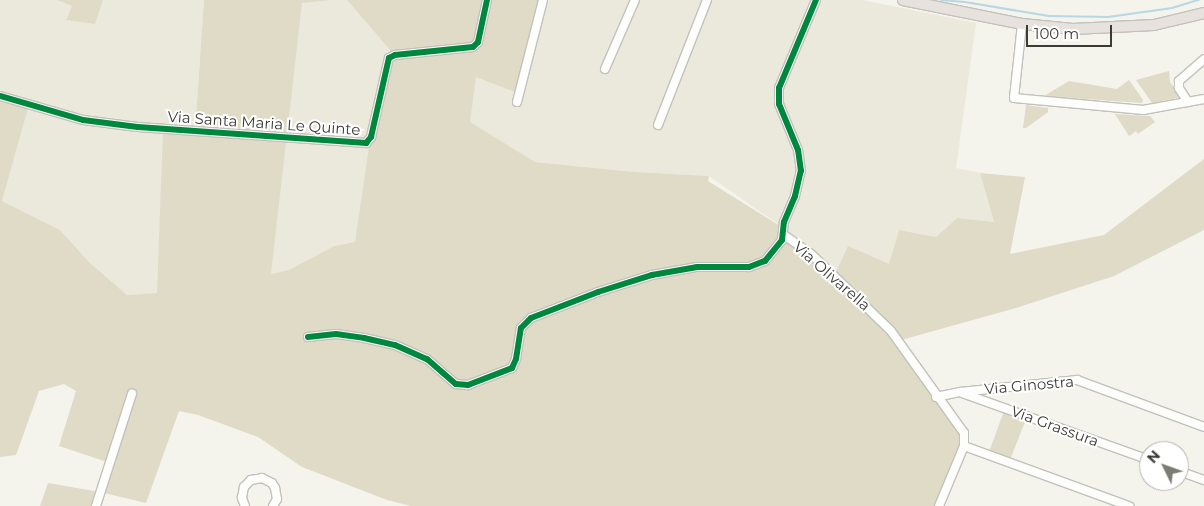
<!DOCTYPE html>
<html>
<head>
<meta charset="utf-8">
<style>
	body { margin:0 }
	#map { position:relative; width:1204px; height:506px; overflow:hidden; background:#f4f3ec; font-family:Montserrat,sans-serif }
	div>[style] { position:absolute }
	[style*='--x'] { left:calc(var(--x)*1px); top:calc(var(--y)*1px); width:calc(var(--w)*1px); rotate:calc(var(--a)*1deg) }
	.built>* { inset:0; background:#ebe9db }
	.green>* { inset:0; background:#dfdbc7 }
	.stream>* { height:2px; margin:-1px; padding:0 1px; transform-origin:1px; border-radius:1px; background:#b9d6e4 }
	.roads { filter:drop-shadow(1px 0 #c2c2bc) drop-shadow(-1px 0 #c2c2bc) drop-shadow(0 1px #c2c2bc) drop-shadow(0 -1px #c2c2bc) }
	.minor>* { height:8px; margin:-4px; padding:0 4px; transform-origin:4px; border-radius:4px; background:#fdfdfc }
	.major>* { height:10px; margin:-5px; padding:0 5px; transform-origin:5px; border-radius:5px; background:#e7e2dd }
	.cycleway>* { height:6px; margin:-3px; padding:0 3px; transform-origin:3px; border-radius:3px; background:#00873e }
	span { translate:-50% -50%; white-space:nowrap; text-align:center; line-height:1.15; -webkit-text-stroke:4px #fff; paint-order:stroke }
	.street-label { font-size:15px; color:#3b3a35 }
	.north { position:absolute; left:1139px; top:441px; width:50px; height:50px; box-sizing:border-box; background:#fff; border:1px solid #b1b0ae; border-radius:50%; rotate:312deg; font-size:14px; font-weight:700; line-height:20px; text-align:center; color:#3b3a35 }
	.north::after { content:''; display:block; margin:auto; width:18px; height:22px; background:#7c7b75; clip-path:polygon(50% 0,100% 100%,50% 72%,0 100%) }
	.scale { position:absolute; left:1026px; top:25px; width:86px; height:22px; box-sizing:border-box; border:2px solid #3b3a35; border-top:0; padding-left:6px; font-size:15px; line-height:18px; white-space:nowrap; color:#3b3a35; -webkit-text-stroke:4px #fff; paint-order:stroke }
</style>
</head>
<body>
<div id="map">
	<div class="built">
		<i style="clip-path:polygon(0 0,57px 0,72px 6px,66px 20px,95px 23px,103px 0,204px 0,195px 132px,163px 130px,158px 293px,127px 295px,89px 262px,60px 230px,2px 201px,29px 105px,0 96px)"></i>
		<i style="clip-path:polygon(333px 0,347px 0,390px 50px,355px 242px,334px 246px,289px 270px,270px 274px,302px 3px)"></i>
		<i style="clip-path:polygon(544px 0,862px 0,976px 23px,956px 168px,980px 173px,994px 222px,957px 218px,936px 237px,899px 230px,889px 265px,838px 270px,791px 233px,709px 176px,635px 172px,535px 162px,469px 122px,476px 77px,519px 93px)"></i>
	</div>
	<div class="green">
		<i style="clip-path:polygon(57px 0,103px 0,95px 24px,66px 20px,72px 6px)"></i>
		<i style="clip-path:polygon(204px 0,333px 0,302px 3px,271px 274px,289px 270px,334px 246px,355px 242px,370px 140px,390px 50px,347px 0,543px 0,520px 94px,476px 77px,470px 122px,535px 162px,635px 172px,709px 176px,708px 181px,791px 233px,837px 270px,848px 246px,889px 264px,899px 230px,936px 237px,957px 218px,994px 222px,980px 173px,1025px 177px,1010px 254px,1104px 235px,1204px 159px,1204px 230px,1114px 276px,1016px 308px,901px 340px,964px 433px,964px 446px,939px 506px,411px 506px,387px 500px,302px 467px,258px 437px,198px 415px,179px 411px,146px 503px,100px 492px,96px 506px,40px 506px,48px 483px,100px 492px,110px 463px,59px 446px,76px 391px,64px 384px,39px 391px,16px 455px,0 457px,0 96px,29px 105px,2px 201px,60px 230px,89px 262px,127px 295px,157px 293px,163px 129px,195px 131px)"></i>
		<i style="clip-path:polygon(1169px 71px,1170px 82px,1181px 97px,1152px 103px,1136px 80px)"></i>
		<i style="clip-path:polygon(1129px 80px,1143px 100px,1142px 103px,1044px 96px,1069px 81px,1117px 89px)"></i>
		<i style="clip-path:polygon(1026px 105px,1048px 108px,1048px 112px,1026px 128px,1023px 128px)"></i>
		<i style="clip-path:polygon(1115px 114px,1150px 116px,1155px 122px,1138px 134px,1136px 131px,1129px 136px)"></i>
		<i style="clip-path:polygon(1004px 411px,1026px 419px,1010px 460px,989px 452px)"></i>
	</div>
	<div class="stream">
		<i style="--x:941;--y:0;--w:24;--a:5"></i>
		<i style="--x:965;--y:2;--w:85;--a:9.5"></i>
		<i style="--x:1049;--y:16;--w:59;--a:1"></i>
		<i style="--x:1108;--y:17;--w:65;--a:-8"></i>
		<i style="--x:1172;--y:8;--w:28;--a:-17"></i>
	</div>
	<div class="roads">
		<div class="minor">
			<i style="--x:1022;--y:24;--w:74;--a:96.2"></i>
			<i style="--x:1014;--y:98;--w:130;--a:5.3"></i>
			<i style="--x:1143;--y:110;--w:62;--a:-10.2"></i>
			<i style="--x:605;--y:69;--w:75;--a:-66.5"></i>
			<i style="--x:0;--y:96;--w:86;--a:16.1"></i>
			<i style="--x:83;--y:120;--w:55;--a:7.3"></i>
			<i style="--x:138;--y:127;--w:229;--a:4"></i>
			<i style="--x:366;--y:143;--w:8;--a:-50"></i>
			<i style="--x:371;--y:137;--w:81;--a:-77.2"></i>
			<i style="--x:389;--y:58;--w:7;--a:-27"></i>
			<i style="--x:395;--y:55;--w:78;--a:-5.9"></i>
			<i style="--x:473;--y:47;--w:7;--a:-45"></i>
			<i style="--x:478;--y:42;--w:43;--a:-77.9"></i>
			<i style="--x:517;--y:102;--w:105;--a:-75.7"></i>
			<i style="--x:1188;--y:102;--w:17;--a:-123"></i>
			<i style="--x:1179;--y:88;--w:7;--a:-90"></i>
			<i style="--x:1179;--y:81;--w:33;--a:-41"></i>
			<i style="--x:658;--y:125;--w:134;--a:-68.6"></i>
			<i style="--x:784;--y:235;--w:33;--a:35"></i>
			<i style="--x:811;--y:254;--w:111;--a:43.9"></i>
			<i style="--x:891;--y:331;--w:125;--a:54.4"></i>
			<i style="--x:964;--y:433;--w:13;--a:90"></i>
			<i style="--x:964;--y:446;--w:65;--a:112.6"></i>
			<i style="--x:308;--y:337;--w:28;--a:-6"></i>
			<i style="--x:336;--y:334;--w:28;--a:8"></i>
			<i style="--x:364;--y:338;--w:32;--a:13"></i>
			<i style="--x:395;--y:345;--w:35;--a:24"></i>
			<i style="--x:427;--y:359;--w:38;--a:41"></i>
			<i style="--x:456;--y:384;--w:12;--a:5"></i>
			<i style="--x:468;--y:385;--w:47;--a:-21.1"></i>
			<i style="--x:512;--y:368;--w:10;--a:-66"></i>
			<i style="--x:516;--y:359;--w:31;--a:-81"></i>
			<i style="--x:521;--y:328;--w:14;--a:-45"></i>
			<i style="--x:531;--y:318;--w:72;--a:-21.2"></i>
			<i style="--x:598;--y:292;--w:57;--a:-17.5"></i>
			<i style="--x:652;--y:275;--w:46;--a:-10.1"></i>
			<i style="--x:697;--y:267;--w:52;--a:0"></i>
			<i style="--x:749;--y:267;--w:17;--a:-21"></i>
			<i style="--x:765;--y:261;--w:27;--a:-51"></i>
			<i style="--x:782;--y:240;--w:18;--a:-84"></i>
			<i style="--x:784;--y:222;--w:28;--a:-67"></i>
			<i style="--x:795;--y:196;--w:26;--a:-77"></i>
			<i style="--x:801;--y:171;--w:21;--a:-98"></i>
			<i style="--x:798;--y:150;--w:50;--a:-112.4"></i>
			<i style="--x:779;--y:104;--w:16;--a:-90"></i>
			<i style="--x:779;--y:88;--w:95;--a:-67.2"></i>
			<i style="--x:962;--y:393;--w:199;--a:19.7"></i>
			<i style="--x:936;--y:397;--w:25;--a:-12"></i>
			<i style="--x:960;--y:392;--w:118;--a:-5.9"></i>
			<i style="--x:1077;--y:380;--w:135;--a:20.3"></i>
			<i style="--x:964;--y:446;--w:176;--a:20"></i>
			<i style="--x:1179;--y:471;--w:27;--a:20"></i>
			<i style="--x:96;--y:506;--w:118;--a:-72.2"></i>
			<i style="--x:245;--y:506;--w:9;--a:-111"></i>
			<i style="--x:242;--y:498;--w:11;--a:-80"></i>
			<i style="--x:244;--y:487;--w:10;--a:-45"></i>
			<i style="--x:251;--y:480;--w:11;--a:-10"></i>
			<i style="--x:262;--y:478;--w:11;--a:27"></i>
			<i style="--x:272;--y:483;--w:6;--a:59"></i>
			<i style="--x:275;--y:488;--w:11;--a:80"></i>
			<i style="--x:277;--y:499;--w:8;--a:120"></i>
		</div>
		<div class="major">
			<i style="--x:903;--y:0;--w:121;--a:11.4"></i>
			<i style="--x:1022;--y:24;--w:51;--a:5.6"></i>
			<i style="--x:1073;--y:29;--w:81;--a:-2.8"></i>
			<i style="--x:1154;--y:25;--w:51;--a:-13.5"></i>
		</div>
	</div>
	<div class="cycleway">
		<i style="--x:0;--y:96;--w:86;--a:16.1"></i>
		<i style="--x:83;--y:120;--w:55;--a:7.3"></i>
		<i style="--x:138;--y:127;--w:229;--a:4"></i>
		<i style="--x:366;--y:143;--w:8;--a:-50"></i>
		<i style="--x:371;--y:137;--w:81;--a:-77.2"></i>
		<i style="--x:389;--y:58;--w:7;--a:-27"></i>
		<i style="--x:395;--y:55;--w:78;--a:-5.9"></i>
		<i style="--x:473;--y:47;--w:7;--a:-45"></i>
		<i style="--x:478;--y:42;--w:43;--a:-77.9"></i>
		<i style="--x:308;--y:337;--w:28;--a:-6"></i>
		<i style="--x:336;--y:334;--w:28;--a:8"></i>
		<i style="--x:364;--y:338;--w:32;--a:13"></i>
		<i style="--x:395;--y:345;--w:35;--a:24"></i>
		<i style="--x:427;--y:359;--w:38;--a:41"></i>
		<i style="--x:456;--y:384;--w:12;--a:5"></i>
		<i style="--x:468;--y:385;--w:47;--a:-21.1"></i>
		<i style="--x:512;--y:368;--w:10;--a:-66"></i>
		<i style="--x:516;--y:359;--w:31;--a:-81"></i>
		<i style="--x:521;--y:328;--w:14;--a:-45"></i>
		<i style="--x:531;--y:318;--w:72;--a:-21.2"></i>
		<i style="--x:598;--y:292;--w:57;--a:-17.5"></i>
		<i style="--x:652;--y:275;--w:46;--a:-10.1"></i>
		<i style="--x:697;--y:267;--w:52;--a:0"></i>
		<i style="--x:749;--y:267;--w:17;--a:-21"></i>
		<i style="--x:765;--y:261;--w:27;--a:-51"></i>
		<i style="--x:782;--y:240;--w:18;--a:-84"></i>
		<i style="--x:784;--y:222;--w:28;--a:-67"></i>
		<i style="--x:795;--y:196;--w:26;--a:-77"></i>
		<i style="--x:801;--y:171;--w:21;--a:-98"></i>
		<i style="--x:798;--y:150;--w:50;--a:-112.4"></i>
		<i style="--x:779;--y:104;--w:16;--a:-90"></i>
		<i style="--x:779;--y:88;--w:95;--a:-67.2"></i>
	</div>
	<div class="street-label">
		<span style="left:264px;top:123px;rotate:4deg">Via Santa Maria Le Quinte</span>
		<span style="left:832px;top:276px;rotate:41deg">Via Olivarella</span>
		<span style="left:1029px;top:385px;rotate:-5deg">Via Ginostra</span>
		<span style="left:1055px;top:426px;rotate:20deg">Via Grassura</span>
	</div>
	<div class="north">N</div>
	<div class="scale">100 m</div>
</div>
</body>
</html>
